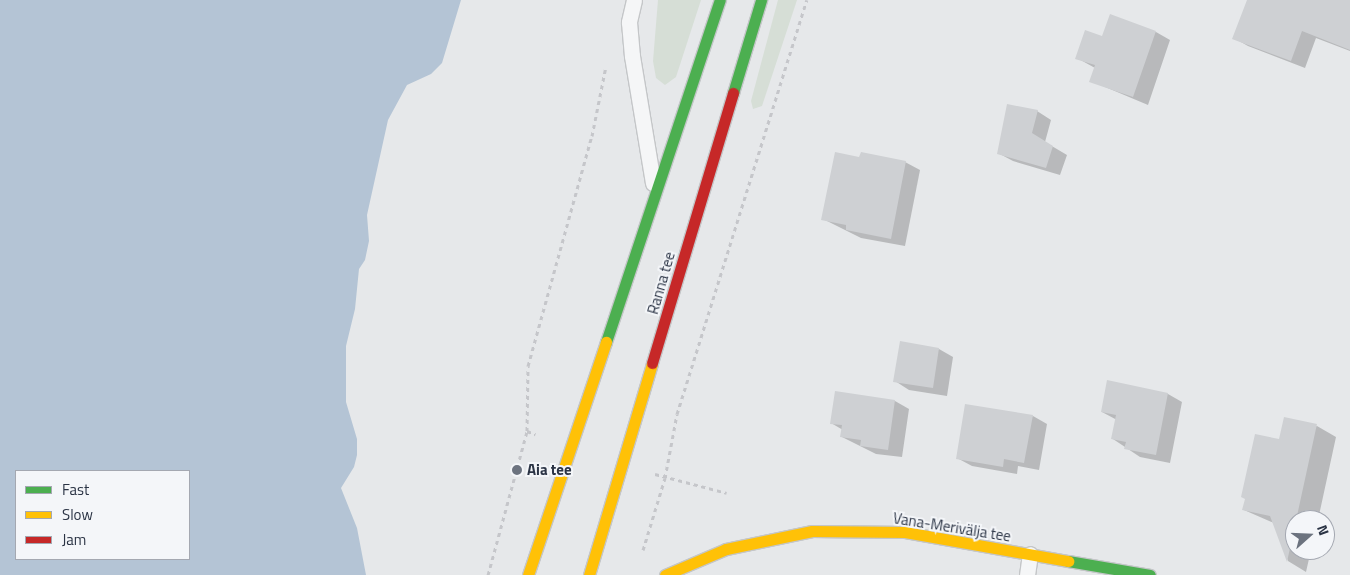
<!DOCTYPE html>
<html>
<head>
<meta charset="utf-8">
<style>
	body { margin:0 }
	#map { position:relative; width:1350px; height:575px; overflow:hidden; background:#e6e8ea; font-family:"Titillium Web",sans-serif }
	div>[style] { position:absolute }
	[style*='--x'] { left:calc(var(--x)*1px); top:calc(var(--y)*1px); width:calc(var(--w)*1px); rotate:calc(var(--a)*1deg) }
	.green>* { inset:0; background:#d6ded6 }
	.water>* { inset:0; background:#b4c4d5 }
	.shadow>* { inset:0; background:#0003 }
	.building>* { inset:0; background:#ced0d3 }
	.path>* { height:3px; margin-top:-1.5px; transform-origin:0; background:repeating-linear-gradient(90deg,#c5c6ca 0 4px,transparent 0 8px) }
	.roads { filter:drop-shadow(1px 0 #c4c6c8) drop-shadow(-1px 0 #c4c6c8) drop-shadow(0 1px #c4c6c8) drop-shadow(0 -1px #c4c6c8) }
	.lane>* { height:15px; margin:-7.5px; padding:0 7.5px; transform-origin:7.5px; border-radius:7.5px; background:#f5f6f7 }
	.fast>* { height:11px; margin:-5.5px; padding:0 5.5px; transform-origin:5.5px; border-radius:5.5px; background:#4caf50 }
	.slow>* { height:11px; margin:-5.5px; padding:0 5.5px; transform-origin:5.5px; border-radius:5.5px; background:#ffc107 }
	.jam>* { height:11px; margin:-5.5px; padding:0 5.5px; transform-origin:5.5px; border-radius:5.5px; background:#c62828 }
	.dots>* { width:14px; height:14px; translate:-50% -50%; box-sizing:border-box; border:2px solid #f4f6f9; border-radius:50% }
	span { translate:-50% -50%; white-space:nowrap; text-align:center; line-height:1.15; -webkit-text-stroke:4px #f4f6f9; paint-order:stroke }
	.street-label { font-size:15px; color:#2b3445 }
	.poi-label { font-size:15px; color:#2b3445; font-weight:700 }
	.left { translate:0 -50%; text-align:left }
	.legend { position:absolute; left:15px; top:470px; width:175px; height:90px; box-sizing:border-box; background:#f4f6f9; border:1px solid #a4a8b1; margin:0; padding:6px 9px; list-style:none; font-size:15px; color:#2b3445 }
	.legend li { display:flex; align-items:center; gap:10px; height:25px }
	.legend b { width:25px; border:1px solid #a4a8b1 }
	.north { position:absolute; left:1285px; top:510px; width:50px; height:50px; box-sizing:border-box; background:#f4f6f9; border:1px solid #a4a8b1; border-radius:50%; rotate:70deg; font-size:14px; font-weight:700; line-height:20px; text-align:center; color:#2b3445 }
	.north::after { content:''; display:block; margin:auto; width:18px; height:22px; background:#6c737f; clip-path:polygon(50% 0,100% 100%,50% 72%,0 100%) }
</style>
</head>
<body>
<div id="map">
	<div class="green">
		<i style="clip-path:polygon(658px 0,701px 0,676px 77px,665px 85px,656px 78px,653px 61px)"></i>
		<i style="clip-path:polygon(778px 0,797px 0,762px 106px,753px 109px,751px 101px)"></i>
	</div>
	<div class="water">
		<i style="clip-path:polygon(evenodd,0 0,461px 0,442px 63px,431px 74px,407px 85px,388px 120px,367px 215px,369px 241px,365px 260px,359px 269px,355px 309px,346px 346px,346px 402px,357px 439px,357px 455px,354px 467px,341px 488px,357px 528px,366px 575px,0 575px,0 0,16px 471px,189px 471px,189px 559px,16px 559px,16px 471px)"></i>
	</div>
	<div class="shadow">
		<i style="clip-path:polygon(1248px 0,1350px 0,1350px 51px,1316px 38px,1305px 68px,1248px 46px,1234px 38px)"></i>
		<i style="clip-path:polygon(1156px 32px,1170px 40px,1148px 105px,1091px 81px,1095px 68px,1077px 58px,1103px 37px)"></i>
		<i style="clip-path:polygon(1037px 111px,1051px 120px,1045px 142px,1067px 155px,1060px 175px,1013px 161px,998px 153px)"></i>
		<i style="clip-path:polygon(905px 162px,920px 170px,905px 246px,861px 238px,823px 219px)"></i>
		<i style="clip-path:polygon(939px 349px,953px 357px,947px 396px,909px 390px,895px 381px)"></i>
		<i style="clip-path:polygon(1108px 382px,1168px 394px,1182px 402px,1170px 463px,1140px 457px,1113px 439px,1117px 420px,1102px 412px)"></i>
		<i style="clip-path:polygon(836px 392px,895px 401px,909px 409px,902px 457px,876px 454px,842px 437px,843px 430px,831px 423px)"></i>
		<i style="clip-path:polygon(1033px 416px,1047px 424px,1039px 470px,1018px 466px,1017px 474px,972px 466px,957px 458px)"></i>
		<i style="clip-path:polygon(1317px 426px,1336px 437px,1318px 520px,1295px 520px,1295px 550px,1311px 550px,1306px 572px,1288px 561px,1274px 523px,1244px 510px,1280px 440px)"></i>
	</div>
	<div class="building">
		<i style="clip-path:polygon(1247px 0,1350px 0,1350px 50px,1302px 31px,1291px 61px,1232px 39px)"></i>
		<i style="clip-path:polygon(1110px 14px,1156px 31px,1133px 97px,1089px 82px,1095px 65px,1075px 59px,1085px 30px,1102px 36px)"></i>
		<i style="clip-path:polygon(1007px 104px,1038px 110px,1032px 133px,1053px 146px,1046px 168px,997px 154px)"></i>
		<i style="clip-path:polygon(835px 152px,859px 157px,861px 152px,906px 161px,891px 239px,846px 230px,846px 225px,821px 220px)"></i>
		<i style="clip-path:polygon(900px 341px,939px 348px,933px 388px,893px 382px)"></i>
		<i style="clip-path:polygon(1107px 380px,1168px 393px,1156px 455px,1124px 449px,1126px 442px,1111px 439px,1116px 415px,1101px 412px)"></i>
		<i style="clip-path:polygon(835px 391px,895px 400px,888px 450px,860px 446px,861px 440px,840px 437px,842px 425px,830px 424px)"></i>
		<i style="clip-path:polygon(965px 404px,1033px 415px,1024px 463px,1004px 459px,1003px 467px,956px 459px)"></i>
		<i style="clip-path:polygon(1284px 417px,1317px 424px,1287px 562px,1270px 516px,1242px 510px,1245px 499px,1241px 497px,1255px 434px,1279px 439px)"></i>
	</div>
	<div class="path">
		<i style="--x:527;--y:431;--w:9;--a:21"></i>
		<i style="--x:655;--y:474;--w:74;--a:14.8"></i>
		<i style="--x:643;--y:550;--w:75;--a:-73"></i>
		<i style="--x:665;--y:478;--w:65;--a:-79.4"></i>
		<i style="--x:677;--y:414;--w:434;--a:-72.6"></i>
		<i style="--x:488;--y:575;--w:149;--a:-74.8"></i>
		<i style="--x:527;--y:431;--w:65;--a:-89.1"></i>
		<i style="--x:528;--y:366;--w:239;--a:-74.5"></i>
		<i style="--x:592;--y:136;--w:71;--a:-78.7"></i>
	</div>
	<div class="roads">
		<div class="lane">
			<i style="--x:634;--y:0;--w:23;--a:103"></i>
			<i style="--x:629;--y:22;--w:34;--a:85"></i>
			<i style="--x:632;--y:56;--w:129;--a:80.6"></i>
			<i style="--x:1027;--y:575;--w:21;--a:-82"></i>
		</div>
		<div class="fast">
			<i style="--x:733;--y:93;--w:97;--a:-73.2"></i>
			<i style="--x:606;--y:342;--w:360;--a:-71.6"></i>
			<i style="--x:1068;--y:561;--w:83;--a:9.7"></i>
		</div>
		<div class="slow">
			<i style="--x:528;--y:575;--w:246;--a:-71.5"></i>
			<i style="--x:589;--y:575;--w:221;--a:-73.4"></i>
			<i style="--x:665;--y:575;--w:66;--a:-23.1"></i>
			<i style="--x:726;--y:549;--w:88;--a:-11.8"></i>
			<i style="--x:812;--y:531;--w:93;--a:0.6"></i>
			<i style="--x:905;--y:532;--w:166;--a:10.1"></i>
		</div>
		<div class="jam">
			<i style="--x:652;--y:363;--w:282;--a:-73.3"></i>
		</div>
	</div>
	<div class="dots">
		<i style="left:517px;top:470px;background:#6c737f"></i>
	</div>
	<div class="street-label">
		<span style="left:661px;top:283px;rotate:-74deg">Ranna tee</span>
		<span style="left:952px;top:527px;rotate:9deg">Vana-Merivälja tee</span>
	</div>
	<div class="poi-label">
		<span class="left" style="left:527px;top:470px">Aia tee</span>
	</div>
	<ul class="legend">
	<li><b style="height:6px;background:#4caf50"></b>Fast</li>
	<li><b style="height:6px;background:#ffc107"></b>Slow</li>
	<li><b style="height:6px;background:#c62828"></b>Jam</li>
	</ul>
	<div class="north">N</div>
</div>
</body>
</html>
